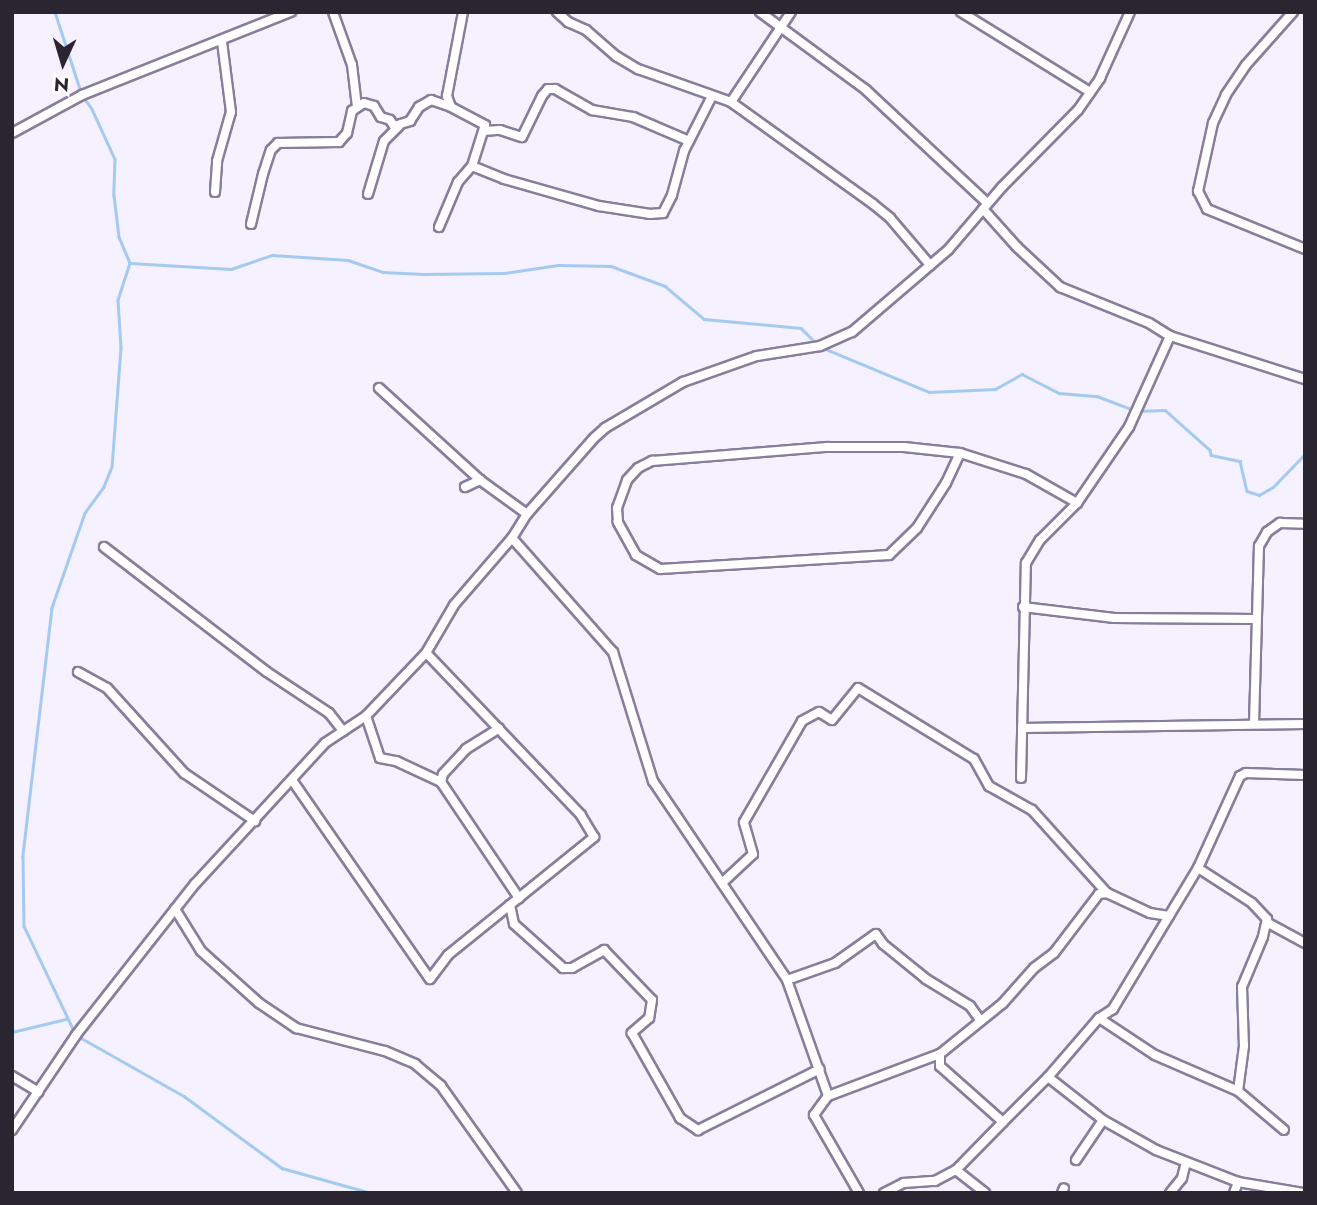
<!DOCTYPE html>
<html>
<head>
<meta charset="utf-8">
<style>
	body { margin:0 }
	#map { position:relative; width:1317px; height:1205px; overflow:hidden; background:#f5f1fe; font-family:Jost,sans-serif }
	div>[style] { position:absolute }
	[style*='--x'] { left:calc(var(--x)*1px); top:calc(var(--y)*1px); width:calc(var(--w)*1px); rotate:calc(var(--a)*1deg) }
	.stream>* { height:2.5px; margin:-1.25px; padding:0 1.25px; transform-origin:1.25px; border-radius:1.25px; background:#a5caf0 }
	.roads { filter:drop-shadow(2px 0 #887e9b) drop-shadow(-2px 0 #887e9b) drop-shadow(0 2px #887e9b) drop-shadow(0 -2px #887e9b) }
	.street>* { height:8px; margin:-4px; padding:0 4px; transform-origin:4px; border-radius:4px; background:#fff }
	span { translate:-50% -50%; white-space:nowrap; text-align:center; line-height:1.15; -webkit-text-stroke:5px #fff; paint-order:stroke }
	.frame { position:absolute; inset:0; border:14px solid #292531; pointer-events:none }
	.north { position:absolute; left:28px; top:28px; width:70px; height:70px; -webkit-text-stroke:5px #fff; paint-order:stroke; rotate:184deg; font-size:19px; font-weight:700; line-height:28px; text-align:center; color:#292531 }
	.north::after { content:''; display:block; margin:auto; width:24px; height:32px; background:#292531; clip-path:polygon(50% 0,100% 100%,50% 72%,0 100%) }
</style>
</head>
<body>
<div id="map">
	<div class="stream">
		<i style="--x:55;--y:12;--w:87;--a:72"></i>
		<i style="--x:82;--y:95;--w:17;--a:54"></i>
		<i style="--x:92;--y:109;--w:55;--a:65.3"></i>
		<i style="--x:115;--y:159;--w:36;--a:92"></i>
		<i style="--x:114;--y:195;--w:42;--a:83.2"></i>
		<i style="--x:119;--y:237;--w:28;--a:67"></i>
		<i style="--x:130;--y:263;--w:39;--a:108"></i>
		<i style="--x:118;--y:300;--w:48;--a:86.4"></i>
		<i style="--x:121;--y:348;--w:119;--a:94.3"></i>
		<i style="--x:112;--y:467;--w:22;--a:112"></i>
		<i style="--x:104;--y:487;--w:32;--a:126"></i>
		<i style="--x:85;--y:513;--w:101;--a:109.2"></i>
		<i style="--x:52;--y:608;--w:250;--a:96.7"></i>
		<i style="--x:23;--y:856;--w:70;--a:89.2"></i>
		<i style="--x:24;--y:926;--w:121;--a:64.5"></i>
		<i style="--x:76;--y:1035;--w:124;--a:29.5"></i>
		<i style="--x:184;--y:1096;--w:122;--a:36.3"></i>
		<i style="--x:282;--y:1168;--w:92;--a:15.7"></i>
		<i style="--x:130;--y:263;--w:101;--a:3.4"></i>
		<i style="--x:231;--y:269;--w:43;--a:-18.9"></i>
		<i style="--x:272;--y:255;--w:76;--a:3.8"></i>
		<i style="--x:348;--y:260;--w:37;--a:19"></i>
		<i style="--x:383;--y:272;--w:40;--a:2.9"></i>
		<i style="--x:423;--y:274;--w:81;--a:-0.7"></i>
		<i style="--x:504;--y:273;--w:56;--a:-8.3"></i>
		<i style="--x:559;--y:265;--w:52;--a:1.1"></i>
		<i style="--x:611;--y:266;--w:58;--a:20.3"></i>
		<i style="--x:665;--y:286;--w:51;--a:40.2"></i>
		<i style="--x:704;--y:319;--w:97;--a:5.3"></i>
		<i style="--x:801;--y:328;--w:24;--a:45"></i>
		<i style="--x:823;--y:348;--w:115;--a:22.5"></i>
		<i style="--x:929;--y:392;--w:66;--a:-2.6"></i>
		<i style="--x:995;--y:389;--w:31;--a:-29"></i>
		<i style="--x:1022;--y:374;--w:42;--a:27.2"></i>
		<i style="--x:1059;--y:393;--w:38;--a:5"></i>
		<i style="--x:1097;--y:396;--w:42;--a:21"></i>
		<i style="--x:1136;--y:411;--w:29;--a:-2"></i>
		<i style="--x:1165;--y:410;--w:60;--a:41.6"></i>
		<i style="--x:1210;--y:450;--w:5;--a:79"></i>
		<i style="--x:1211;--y:455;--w:30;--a:12"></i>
		<i style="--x:1240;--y:461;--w:31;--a:77"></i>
		<i style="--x:1247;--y:491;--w:13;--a:18"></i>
		<i style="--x:1259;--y:495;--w:16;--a:-30"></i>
		<i style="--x:1273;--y:487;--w:46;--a:-45.9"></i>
		<i style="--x:12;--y:1032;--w:56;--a:-13.5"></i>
	</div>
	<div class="roads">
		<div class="street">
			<i style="--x:333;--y:12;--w:56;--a:70.3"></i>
			<i style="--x:352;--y:65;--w:42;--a:83.2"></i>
			<i style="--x:557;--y:12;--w:15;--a:42"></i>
			<i style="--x:568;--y:22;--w:20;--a:24"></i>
			<i style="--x:586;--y:30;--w:40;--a:41"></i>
			<i style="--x:616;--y:56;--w:26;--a:31"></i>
			<i style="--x:638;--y:69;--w:99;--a:19.5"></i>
			<i style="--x:731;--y:102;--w:175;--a:35.7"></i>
			<i style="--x:873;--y:204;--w:22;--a:39"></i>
			<i style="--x:890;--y:218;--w:62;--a:49.6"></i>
			<i style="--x:760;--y:12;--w:132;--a:36.3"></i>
			<i style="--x:866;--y:90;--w:166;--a:43"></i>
			<i style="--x:961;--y:12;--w:152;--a:31.8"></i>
			<i style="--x:1293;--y:12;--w:71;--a:131.6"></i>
			<i style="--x:1246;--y:65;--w:36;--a:124"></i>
			<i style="--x:1226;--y:95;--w:31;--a:115"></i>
			<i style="--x:1213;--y:123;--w:70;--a:102.4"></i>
			<i style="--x:1198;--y:191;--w:20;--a:63"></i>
			<i style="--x:1207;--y:209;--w:106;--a:22.2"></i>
			<i style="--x:731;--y:102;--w:108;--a:-56.3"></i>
			<i style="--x:484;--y:131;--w:16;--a:-4"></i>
			<i style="--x:500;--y:130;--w:23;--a:18"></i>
			<i style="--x:522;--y:137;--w:46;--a:-64"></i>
			<i style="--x:542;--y:96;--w:9;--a:-49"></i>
			<i style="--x:548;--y:89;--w:7;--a:0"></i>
			<i style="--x:555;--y:89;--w:43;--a:29.6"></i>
			<i style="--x:592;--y:110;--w:42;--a:9.7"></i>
			<i style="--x:633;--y:117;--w:61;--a:23.2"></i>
			<i style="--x:12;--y:133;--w:80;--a:-28.5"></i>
			<i style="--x:82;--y:95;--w:225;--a:-21.7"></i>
			<i style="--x:472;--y:166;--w:35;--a:22"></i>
			<i style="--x:504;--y:179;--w:99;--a:15.9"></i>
			<i style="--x:599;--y:206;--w:52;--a:8.9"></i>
			<i style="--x:650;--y:214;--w:13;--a:-4"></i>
			<i style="--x:663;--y:213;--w:20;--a:-63"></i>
			<i style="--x:672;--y:195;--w:46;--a:-74.7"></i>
			<i style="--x:684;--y:151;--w:62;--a:-63"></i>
			<i style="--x:215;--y:192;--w:31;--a:-86"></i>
			<i style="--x:217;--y:161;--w:51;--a:-74.1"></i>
			<i style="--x:231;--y:112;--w:71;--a:-97.3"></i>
			<i style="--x:368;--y:194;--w:55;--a:-73.2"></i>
			<i style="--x:384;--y:141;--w:21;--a:-45"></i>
			<i style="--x:983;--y:209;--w:51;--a:48.2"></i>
			<i style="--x:1017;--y:247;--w:59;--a:42.9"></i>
			<i style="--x:1060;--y:287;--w:96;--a:22"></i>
			<i style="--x:1149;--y:323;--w:25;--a:32"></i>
			<i style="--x:1170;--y:336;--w:142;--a:17.7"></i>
			<i style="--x:251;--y:224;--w:51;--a:-76.5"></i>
			<i style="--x:263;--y:174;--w:25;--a:-72"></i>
			<i style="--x:271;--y:150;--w:10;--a:-45"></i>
			<i style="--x:278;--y:143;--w:61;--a:-0.9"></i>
			<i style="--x:339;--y:142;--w:12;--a:-48"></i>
			<i style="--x:347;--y:133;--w:23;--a:-77"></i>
			<i style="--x:352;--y:111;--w:14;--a:-34"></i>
			<i style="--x:364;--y:103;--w:10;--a:17"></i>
			<i style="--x:374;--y:106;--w:13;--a:58"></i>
			<i style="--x:381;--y:117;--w:9;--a:18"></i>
			<i style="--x:390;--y:120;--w:7;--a:56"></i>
			<i style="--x:394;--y:126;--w:17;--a:-17"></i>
			<i style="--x:410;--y:121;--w:17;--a:-57"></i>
			<i style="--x:419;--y:107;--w:14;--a:-30"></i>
			<i style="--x:431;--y:100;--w:21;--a:19"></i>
			<i style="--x:439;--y:227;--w:49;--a:-67.1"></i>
			<i style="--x:458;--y:182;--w:21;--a:-49"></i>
			<i style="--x:472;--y:166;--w:43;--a:-72.4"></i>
			<i style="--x:485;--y:125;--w:38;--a:-152"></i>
			<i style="--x:451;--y:107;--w:12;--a:-110"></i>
			<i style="--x:447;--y:96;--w:86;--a:-79.2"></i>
			<i style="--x:379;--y:388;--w:137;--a:42.3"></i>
			<i style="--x:960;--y:453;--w:33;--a:115"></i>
			<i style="--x:946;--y:483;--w:54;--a:122.8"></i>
			<i style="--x:917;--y:528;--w:39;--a:136"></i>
			<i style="--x:889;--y:555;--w:229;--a:176.5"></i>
			<i style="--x:660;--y:569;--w:28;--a:-150"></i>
			<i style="--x:636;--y:555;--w:38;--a:-119"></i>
			<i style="--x:618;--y:522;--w:14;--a:-94"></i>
			<i style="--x:617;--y:508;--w:30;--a:-70"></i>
			<i style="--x:627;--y:480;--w:16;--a:-47"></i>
			<i style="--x:638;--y:468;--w:16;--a:-27"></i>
			<i style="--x:652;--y:461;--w:176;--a:-4.6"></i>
			<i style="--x:827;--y:447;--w:77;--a:0"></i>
			<i style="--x:904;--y:447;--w:56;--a:6.1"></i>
			<i style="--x:960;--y:453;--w:69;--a:17.7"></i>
			<i style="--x:1026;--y:474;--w:59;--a:29.6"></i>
			<i style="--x:465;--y:487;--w:17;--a:-25"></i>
			<i style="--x:480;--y:480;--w:58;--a:35.9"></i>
			<i style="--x:512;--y:538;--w:152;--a:48.5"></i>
			<i style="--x:613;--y:652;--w:135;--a:72.8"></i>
			<i style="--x:653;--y:781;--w:240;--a:56"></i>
			<i style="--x:787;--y:980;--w:123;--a:70.5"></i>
			<i style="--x:104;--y:547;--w:205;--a:37.5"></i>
			<i style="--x:267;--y:672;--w:74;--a:33.5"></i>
			<i style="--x:329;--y:713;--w:23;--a:52"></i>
			<i style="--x:1023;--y:607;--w:92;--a:6.9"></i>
			<i style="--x:1114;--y:618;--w:142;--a:0.4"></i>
			<i style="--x:78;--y:672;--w:33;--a:29"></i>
			<i style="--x:107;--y:688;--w:115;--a:47.8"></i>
			<i style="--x:184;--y:773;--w:86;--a:34.1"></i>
			<i style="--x:366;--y:716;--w:44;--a:71.6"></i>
			<i style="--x:380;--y:758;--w:16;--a:11"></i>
			<i style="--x:396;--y:761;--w:50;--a:25"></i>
			<i style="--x:441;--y:782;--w:140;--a:56.1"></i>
			<i style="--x:1254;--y:724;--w:178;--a:-88.4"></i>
			<i style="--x:1259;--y:546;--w:16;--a:-60"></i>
			<i style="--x:1267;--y:532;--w:16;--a:-35"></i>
			<i style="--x:1280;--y:523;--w:25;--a:2"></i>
			<i style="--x:1022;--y:728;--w:283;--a:-0.8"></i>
			<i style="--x:1021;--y:778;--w:215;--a:-88.7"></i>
			<i style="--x:1026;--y:563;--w:27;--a:-59"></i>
			<i style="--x:1040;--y:540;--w:52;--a:-45"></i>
			<i style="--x:1077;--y:503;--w:92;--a:-55.6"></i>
			<i style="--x:1129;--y:427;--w:100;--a:-65.7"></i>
			<i style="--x:292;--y:780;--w:242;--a:55.3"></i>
			<i style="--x:430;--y:979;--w:30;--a:-53"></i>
			<i style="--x:448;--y:955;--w:188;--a:-38.9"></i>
			<i style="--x:594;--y:837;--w:26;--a:-121"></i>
			<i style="--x:581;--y:815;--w:224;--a:-133.7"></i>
			<i style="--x:441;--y:782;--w:8;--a:-76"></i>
			<i style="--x:443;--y:774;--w:34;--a:-47"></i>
			<i style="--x:466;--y:749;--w:39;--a:-32"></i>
			<i style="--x:1198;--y:868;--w:64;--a:32.9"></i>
			<i style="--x:1252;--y:903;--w:22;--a:47"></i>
			<i style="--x:1267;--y:919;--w:18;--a:103"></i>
			<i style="--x:1263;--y:937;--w:54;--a:112.8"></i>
			<i style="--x:1242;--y:987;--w:59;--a:88.1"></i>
			<i style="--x:1244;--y:1046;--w:45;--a:97.6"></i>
			<i style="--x:722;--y:883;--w:42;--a:-43.1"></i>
			<i style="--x:753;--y:854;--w:33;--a:-106"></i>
			<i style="--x:744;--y:822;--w:116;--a:-60.1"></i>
			<i style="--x:802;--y:721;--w:19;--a:-28"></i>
			<i style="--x:819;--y:712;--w:15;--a:32"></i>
			<i style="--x:832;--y:720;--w:41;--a:-50.9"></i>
			<i style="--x:858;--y:688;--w:136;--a:31.5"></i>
			<i style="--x:974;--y:759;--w:31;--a:61"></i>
			<i style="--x:989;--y:786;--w:49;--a:29.2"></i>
			<i style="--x:1032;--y:810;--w:112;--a:47.9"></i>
			<i style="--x:510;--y:905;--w:19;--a:78"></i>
			<i style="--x:514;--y:924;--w:66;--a:41.9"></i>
			<i style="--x:563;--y:968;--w:9;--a:0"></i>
			<i style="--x:572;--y:968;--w:37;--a:-29"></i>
			<i style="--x:604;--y:950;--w:69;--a:46.2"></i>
			<i style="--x:652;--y:1000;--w:18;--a:99"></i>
			<i style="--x:649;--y:1018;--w:23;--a:139"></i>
			<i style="--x:632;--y:1033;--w:98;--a:60.5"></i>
			<i style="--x:680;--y:1118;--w:22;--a:34"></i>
			<i style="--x:698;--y:1130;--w:136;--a:-26.6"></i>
			<i style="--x:175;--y:909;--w:49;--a:58.2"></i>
			<i style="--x:201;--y:951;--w:78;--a:41.9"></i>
			<i style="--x:259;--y:1003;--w:45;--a:34"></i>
			<i style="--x:296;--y:1028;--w:92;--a:14.5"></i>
			<i style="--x:385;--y:1051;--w:33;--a:23"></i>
			<i style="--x:415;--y:1064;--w:34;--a:40"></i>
			<i style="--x:441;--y:1086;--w:131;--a:54.6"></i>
			<i style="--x:1169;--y:916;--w:109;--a:121.1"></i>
			<i style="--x:1113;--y:1009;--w:17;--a:147"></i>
			<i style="--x:1099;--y:1018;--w:78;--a:130.8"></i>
			<i style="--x:1048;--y:1077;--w:64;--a:135"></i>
			<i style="--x:1003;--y:1122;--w:84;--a:-138.4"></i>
			<i style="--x:940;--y:1066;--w:12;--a:-90"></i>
			<i style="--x:940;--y:1054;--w:81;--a:-39"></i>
			<i style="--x:1003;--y:1003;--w:47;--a:-48.5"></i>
			<i style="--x:1034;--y:968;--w:25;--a:-37"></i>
			<i style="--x:1054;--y:953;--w:74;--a:-52.7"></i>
			<i style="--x:1099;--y:894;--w:8;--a:-7"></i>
			<i style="--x:1107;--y:893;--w:47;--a:24.9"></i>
			<i style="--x:1150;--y:913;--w:19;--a:9"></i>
			<i style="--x:1169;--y:916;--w:56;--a:-58.9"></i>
			<i style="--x:1198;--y:868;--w:101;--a:-65.5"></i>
			<i style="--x:1240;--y:776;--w:7;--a:-27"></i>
			<i style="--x:1246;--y:773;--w:59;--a:1.9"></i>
			<i style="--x:1268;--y:923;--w:42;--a:28.4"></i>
			<i style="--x:787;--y:980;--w:51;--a:-19.5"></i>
			<i style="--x:835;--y:963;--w:50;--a:-35.3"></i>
			<i style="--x:876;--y:934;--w:12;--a:55"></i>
			<i style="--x:883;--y:944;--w:55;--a:39.1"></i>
			<i style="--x:926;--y:979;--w:52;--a:31.5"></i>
			<i style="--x:970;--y:1006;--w:17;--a:54"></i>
			<i style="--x:1099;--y:1018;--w:67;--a:33.5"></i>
			<i style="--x:1155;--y:1055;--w:90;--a:23.4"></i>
			<i style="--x:1238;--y:1091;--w:60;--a:40.3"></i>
			<i style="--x:12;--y:1076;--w:31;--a:31"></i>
			<i style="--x:1048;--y:1077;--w:70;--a:38"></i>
			<i style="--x:1103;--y:1120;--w:61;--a:29.5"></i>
			<i style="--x:1156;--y:1150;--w:88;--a:21.3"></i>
			<i style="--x:1238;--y:1182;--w:66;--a:9.6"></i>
			<i style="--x:12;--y:1130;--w:115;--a:-56"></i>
			<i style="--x:76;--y:1035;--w:192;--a:-51.8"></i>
			<i style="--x:195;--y:884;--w:192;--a:-47.3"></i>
			<i style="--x:325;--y:743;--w:49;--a:-33.4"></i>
			<i style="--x:366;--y:716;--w:87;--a:-46.4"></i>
			<i style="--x:426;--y:653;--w:56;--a:-59.7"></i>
			<i style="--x:454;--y:605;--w:89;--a:-49.1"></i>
			<i style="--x:512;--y:538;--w:28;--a:-58"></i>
			<i style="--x:527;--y:514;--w:101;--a:-48.6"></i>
			<i style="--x:594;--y:438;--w:15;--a:-42"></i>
			<i style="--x:605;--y:428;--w:91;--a:-30.5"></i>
			<i style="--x:683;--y:382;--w:78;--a:-19.4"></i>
			<i style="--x:757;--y:356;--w:64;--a:-9"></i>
			<i style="--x:820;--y:346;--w:35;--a:-24"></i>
			<i style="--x:852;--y:332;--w:126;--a:-40.5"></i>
			<i style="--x:948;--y:250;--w:83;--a:-49.4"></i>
			<i style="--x:1002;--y:187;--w:108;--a:-45.4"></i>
			<i style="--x:1078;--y:110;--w:39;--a:-55"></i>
			<i style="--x:1100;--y:78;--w:72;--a:-65.6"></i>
			<i style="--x:1076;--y:1160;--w:48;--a:-56"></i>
			<i style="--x:956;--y:1170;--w:37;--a:38"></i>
			<i style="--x:859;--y:1193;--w:90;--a:-120"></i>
			<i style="--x:814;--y:1115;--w:24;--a:-54"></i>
			<i style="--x:828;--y:1096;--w:120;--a:-20.6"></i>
			<i style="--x:884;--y:1193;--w:22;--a:-27"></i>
			<i style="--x:904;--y:1183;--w:31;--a:-4"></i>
			<i style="--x:935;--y:1181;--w:24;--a:-28"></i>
			<i style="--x:956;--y:1170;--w:67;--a:-45.6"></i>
			<i style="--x:1062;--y:1193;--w:5;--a:-68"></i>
			<i style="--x:1170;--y:1193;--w:19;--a:-51"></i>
			<i style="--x:1182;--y:1178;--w:16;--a:-76"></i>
			<i style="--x:1234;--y:1193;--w:12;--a:-70"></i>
		</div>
	</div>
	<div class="frame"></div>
	<div class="north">N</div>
</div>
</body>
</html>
